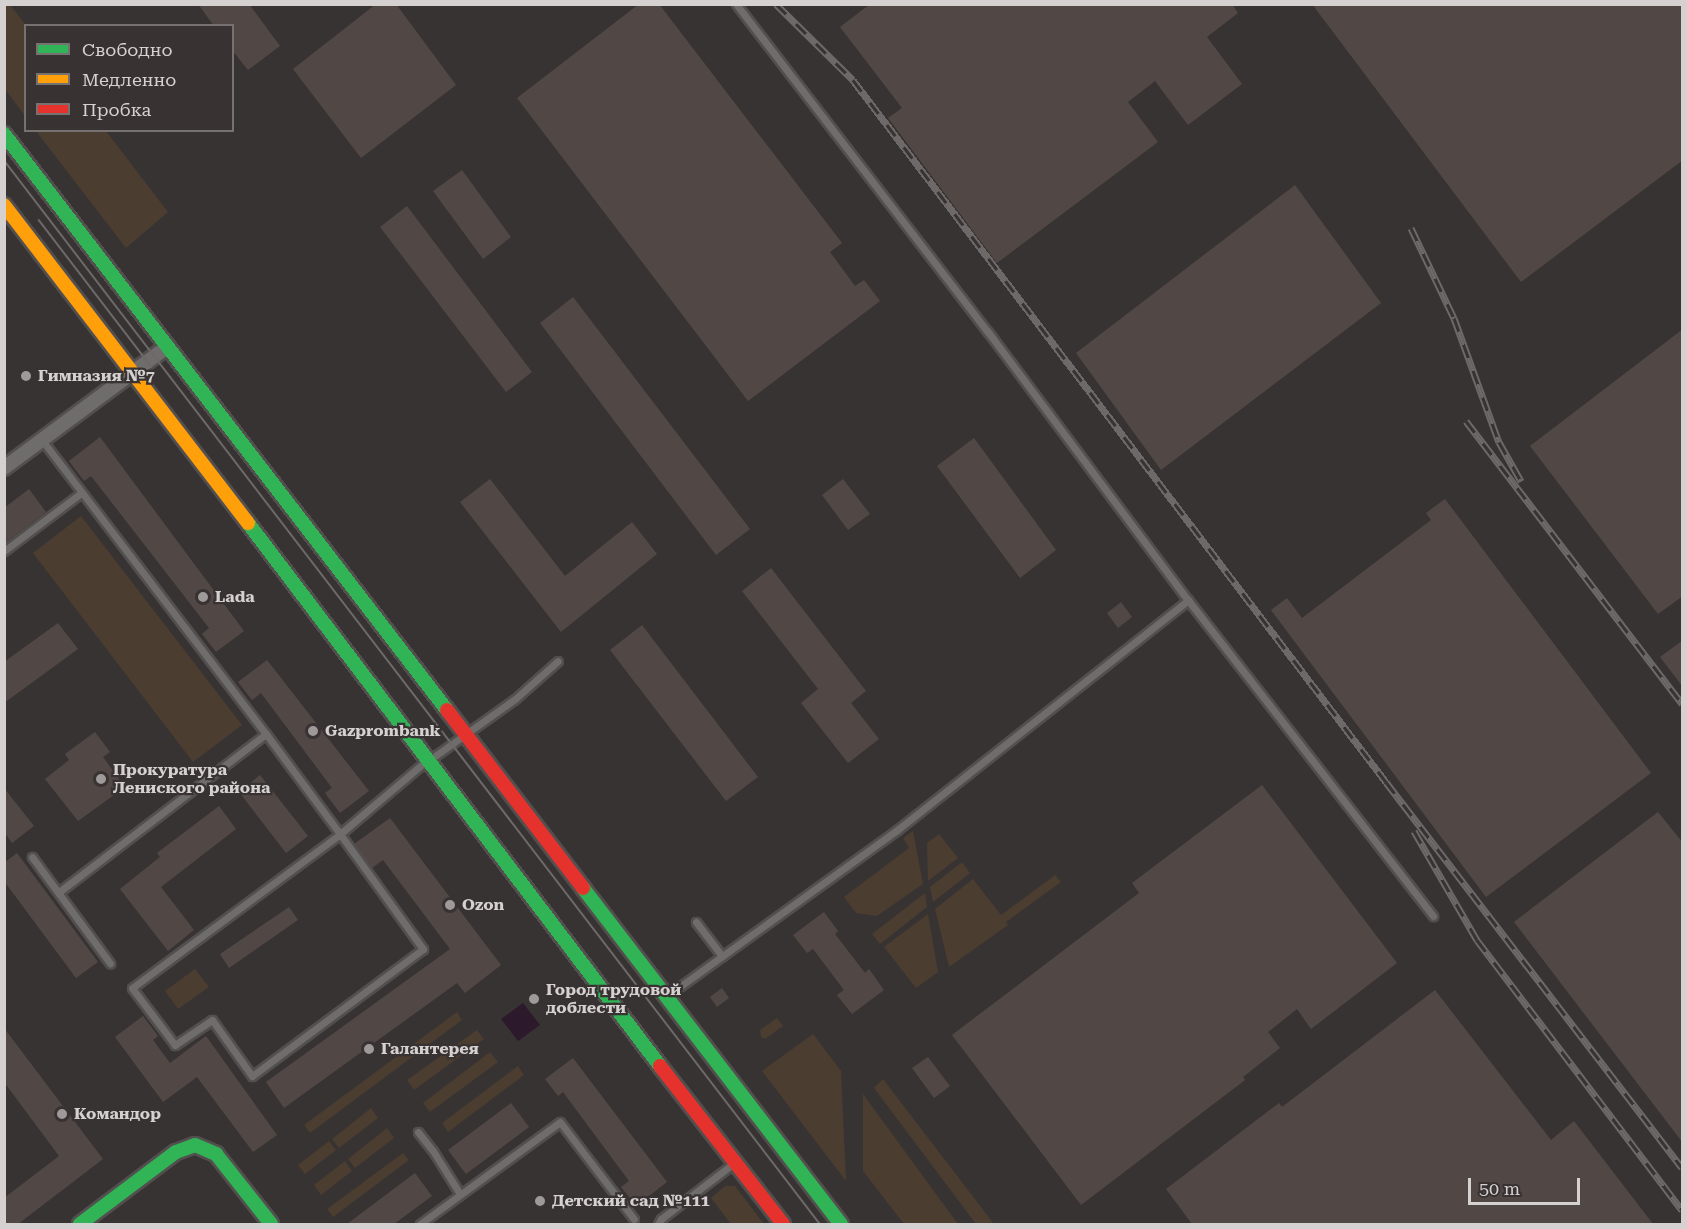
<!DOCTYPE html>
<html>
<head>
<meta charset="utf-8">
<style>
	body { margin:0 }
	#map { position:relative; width:1687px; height:1229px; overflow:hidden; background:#383333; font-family:"Roboto Serif",serif }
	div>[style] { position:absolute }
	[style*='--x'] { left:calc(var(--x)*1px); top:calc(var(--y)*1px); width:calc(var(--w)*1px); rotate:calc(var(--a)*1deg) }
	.green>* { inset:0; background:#4b3d2f }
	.water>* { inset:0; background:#2c192b }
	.building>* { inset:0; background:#514846 }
	.roads { filter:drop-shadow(2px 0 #534f4f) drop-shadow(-2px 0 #534f4f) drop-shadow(0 2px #534f4f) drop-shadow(0 -2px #534f4f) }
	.lane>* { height:7px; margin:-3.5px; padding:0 3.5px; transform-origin:3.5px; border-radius:3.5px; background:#6f6c6c }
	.street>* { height:14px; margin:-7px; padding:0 7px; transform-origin:7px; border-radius:7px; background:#6f6c6c }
	.fast>* { height:14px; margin:-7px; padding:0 7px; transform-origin:7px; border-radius:7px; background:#30b455 }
	.slow>* { height:14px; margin:-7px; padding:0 7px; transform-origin:7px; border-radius:7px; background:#ff9f0a }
	.jam>* { height:14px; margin:-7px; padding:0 7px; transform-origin:7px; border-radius:7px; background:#e5322d }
	.tram>* { height:1.5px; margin:-0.75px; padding:0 0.75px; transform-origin:0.75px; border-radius:0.75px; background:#6d6969 }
	.rail>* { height:7px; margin-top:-3.5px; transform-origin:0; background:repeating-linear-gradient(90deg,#393232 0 14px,#6d6969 0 28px); box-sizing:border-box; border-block:2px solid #6d6969 }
	.dots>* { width:16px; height:16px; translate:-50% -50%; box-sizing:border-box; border:3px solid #393232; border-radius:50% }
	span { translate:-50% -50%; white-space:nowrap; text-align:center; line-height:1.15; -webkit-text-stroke:4.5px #393232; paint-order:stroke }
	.poi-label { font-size:16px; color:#d5d1d1; font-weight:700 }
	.left { translate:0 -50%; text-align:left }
	.frame { position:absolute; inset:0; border:6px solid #d5d1d1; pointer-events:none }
	.legend { position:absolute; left:24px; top:24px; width:210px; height:108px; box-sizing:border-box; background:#393232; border:2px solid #777272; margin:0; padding:8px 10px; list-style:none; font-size:18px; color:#d5d1d1 }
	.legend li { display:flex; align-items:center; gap:12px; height:30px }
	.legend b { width:30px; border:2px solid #777272 }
	.scale { position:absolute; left:1468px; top:1178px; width:112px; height:27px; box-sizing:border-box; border:3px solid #d5d1d1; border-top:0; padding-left:8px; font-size:18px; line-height:21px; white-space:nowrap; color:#d5d1d1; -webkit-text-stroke:4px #393232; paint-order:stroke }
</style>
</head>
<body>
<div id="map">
	<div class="green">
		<i style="clip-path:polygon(5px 4px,10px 5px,26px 25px,25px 116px,5px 89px)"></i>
		<i style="clip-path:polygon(36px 131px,106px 131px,168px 212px,126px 248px)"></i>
		<i style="clip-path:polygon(81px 516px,242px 725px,193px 762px,33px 553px)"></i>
		<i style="clip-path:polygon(913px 831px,923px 884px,877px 916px,856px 913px,844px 897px,909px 848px,903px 838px)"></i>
		<i style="clip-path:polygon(939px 834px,958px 858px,928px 881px,927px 843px)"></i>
		<i style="clip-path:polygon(962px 862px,970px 873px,933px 902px,930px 887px)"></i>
		<i style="clip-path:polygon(1055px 875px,1061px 882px,1006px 922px,1008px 925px,949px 967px,935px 909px,973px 879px,1001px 915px)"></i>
		<i style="clip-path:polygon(925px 893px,927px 907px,880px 944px,872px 934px)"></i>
		<i style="clip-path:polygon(928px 914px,938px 972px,916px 988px,884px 947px)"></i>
		<i style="clip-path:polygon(195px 969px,209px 987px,178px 1009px,165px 991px)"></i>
		<i style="clip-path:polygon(457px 1012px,462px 1020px,310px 1133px,304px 1125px)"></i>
		<i style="clip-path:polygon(777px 1018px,783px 1026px,765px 1039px,761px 1037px,760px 1030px)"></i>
		<i style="clip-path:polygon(477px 1030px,484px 1039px,414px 1090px,407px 1080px)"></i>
		<i style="clip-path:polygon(813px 1034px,841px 1071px,846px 1181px,762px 1071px)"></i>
		<i style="clip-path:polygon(490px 1052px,498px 1062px,430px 1112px,423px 1103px)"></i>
		<i style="clip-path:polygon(518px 1066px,524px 1075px,448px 1132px,442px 1123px)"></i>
		<i style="clip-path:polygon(883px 1079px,994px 1224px,976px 1224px,874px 1088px)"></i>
		<i style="clip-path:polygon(863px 1094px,958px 1224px,904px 1224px,863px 1171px)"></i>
		<i style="clip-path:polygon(371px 1108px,378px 1118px,339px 1148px,332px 1139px)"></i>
		<i style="clip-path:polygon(387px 1128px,394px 1138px,355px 1168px,348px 1159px)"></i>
		<i style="clip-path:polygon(329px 1141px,336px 1150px,305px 1174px,298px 1165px)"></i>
		<i style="clip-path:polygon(403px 1153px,409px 1160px,333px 1217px,327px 1209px)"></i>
		<i style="clip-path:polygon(345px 1161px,352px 1171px,321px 1195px,314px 1185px)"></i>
		<i style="clip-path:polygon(725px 1186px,735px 1186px,764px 1224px,731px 1224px,711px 1198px)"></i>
	</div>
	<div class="water">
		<i style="clip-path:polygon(523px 1003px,540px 1025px,518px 1041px,501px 1019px)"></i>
	</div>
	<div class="building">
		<i style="clip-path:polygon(198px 4px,249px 4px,280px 46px,248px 70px,232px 50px,232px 26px,214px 26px)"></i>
		<i style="clip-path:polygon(376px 4px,396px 4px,456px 85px,361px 158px,293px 69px)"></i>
		<i style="clip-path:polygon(639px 4px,659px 4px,842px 243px,830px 252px,855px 286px,864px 280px,880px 301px,748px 401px,517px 98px)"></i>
		<i style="clip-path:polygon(870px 4px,1232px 4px,1238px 13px,1207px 37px,1242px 84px,1188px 125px,1155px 81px,1128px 102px,1158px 142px,997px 263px,888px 118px,902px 108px,840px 27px)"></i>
		<i style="clip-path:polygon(1312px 4px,1683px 4px,1683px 160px,1521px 282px)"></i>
		<i style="clip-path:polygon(462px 170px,511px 237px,483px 259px,433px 191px)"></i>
		<i style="clip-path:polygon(1295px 185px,1381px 303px,1161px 470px,1076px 353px)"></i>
		<i style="clip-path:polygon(407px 206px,532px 372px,506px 392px,380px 227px)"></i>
		<i style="clip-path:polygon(573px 297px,750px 529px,716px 555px,540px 323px)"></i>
		<i style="clip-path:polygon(1683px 329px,1683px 596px,1658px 614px,1530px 446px)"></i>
		<i style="clip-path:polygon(100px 437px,244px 631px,216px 652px,202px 634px,209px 628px,91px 476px,84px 481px,69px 461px)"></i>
		<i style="clip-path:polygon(974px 438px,1056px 550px,1020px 578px,937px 466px)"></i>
		<i style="clip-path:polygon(490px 479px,565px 576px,632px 522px,657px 554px,561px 632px,460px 502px)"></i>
		<i style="clip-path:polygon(843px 479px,870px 514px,848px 530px,822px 495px)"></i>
		<i style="clip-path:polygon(29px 489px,46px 512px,4px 544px,4px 508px)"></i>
		<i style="clip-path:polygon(1445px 499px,1651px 773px,1486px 897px,1271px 610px,1287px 598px,1302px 618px,1431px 520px,1426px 513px)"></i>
		<i style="clip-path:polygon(771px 568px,866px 691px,851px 703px,879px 739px,848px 763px,801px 703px,818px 689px,742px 591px)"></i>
		<i style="clip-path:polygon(1121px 602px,1132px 617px,1118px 628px,1107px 613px)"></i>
		<i style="clip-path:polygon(58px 623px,78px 649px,4px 703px,4px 662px)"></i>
		<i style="clip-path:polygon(642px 625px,758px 777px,726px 801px,610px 650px)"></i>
		<i style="clip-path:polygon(1683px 640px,1683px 687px,1660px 657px)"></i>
		<i style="clip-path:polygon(267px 660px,369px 791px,340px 813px,325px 793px,332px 788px,261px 693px,252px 700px,238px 682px)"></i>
		<i style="clip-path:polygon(95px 732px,110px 752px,103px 757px,125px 787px,78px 821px,45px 779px,69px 760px,65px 754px)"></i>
		<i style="clip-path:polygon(260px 775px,308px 836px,286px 853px,239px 792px)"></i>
		<i style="clip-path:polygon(1262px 785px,1397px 963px,1311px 1029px,1297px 1009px,1268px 1032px,1280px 1048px,1243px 1077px,1245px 1080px,1081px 1205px,952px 1035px,1139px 893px,1132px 883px)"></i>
		<i style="clip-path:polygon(4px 788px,34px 826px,12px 843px,4px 832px)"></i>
		<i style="clip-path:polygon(219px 806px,236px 829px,161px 887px,194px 930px,168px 951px,120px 889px,160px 857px,157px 853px)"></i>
		<i style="clip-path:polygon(1658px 812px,1683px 843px,1683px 1143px,1514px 922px)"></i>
		<i style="clip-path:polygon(390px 818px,501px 965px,465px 993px,457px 983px,284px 1108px,266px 1082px,450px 949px,383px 860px,372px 868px,354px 844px)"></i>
		<i style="clip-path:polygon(17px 853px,98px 962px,76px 978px,4px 881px,4px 863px)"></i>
		<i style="clip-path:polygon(289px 907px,298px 920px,229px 968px,220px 954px)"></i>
		<i style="clip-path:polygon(824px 912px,838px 931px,835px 934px,865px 973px,869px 969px,884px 990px,852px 1014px,837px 995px,844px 990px,813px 949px,807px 953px,793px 935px)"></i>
		<i style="clip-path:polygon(722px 988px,729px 998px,717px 1007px,710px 997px)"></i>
		<i style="clip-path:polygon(1435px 990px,1551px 1140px,1574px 1121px,1653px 1224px,1192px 1224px,1166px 1189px,1279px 1103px,1282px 1107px)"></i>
		<i style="clip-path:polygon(143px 1016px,158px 1036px,153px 1040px,170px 1063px,206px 1036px,277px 1135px,253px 1152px,197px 1077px,163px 1102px,115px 1037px)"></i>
		<i style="clip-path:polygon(4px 1028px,103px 1159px,18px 1224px,4px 1224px,4px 1198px,59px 1156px,4px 1082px)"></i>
		<i style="clip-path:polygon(928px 1057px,950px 1086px,934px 1098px,912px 1068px)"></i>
		<i style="clip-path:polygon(573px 1058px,667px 1182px,636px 1206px,621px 1187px,629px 1181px,563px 1092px,558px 1096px,545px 1079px)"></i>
		<i style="clip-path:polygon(511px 1103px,529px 1127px,466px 1174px,448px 1150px)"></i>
		<i style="clip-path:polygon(415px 1173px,432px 1196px,394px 1224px,347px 1224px)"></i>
	</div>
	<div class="roads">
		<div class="lane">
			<i style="--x:736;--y:4;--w:414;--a:52.5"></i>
			<i style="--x:988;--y:332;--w:334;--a:53.3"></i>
			<i style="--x:1188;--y:600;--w:400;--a:52.2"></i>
			<i style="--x:42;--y:440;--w:370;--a:52.7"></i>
			<i style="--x:266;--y:734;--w:124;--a:53.5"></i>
			<i style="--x:340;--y:834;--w:142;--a:54.2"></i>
			<i style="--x:423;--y:949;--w:213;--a:143.4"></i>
			<i style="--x:252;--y:1076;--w:69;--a:-125.5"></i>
			<i style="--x:212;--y:1020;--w:45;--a:146"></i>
			<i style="--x:175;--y:1045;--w:71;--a:-127"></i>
			<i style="--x:132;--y:988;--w:259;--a:-36.5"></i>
			<i style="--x:340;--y:834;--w:111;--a:-40.3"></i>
			<i style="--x:4;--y:551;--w:96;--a:-37"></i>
			<i style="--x:435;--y:756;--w:98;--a:-35.5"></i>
			<i style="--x:515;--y:699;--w:57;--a:-41.5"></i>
			<i style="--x:32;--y:857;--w:132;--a:53.7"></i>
			<i style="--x:59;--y:892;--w:260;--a:-37.4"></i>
			<i style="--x:696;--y:922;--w:43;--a:52.6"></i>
			<i style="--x:671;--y:993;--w:279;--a:-35.8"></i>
			<i style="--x:897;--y:830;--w:371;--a:-38.3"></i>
			<i style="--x:418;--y:1132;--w:24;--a:52"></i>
			<i style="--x:433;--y:1151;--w:51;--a:57.9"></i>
			<i style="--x:420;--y:1224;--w:173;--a:-36.1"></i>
			<i style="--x:560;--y:1122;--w:122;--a:52.7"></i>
			<i style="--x:658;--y:1224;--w:6;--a:-59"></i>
			<i style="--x:661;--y:1219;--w:87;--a:-37.5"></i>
		</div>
		<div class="street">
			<i style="--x:4;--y:468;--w:204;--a:-36.6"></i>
		</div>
		<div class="fast">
			<i style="--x:4;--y:134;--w:727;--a:52.44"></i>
			<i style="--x:248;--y:523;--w:682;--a:52.81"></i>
			<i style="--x:583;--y:888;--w:424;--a:52.5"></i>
			<i style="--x:80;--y:1224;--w:120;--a:-36.9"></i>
			<i style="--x:176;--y:1152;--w:20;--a:-20"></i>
			<i style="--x:195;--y:1145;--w:23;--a:23"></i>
			<i style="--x:216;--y:1154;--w:89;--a:51.8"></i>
		</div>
		<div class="slow">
			<i style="--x:4;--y:205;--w:401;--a:52.5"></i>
		</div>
		<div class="jam">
			<i style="--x:447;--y:710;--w:224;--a:52.6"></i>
			<i style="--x:660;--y:1066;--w:200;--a:52.1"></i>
		</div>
	</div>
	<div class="tram">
		<i style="--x:4;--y:160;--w:1341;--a:52.51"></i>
		<i style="--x:39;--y:220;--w:185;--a:52.5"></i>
	</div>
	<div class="rail">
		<i style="--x:776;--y:4;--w:108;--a:44.6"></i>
		<i style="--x:853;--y:80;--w:881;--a:52.79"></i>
		<i style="--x:1386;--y:782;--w:486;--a:52.5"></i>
		<i style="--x:1411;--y:228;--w:100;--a:64.5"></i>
		<i style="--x:1454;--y:318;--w:132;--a:70.1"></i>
		<i style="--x:1499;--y:442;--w:45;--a:60.6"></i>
		<i style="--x:1466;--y:421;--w:356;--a:52.6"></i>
		<i style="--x:1414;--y:831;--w:126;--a:60"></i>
		<i style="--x:1477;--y:940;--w:339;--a:52.8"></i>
	</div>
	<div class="dots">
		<i style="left:26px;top:376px;background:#9e9a9a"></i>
		<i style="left:203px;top:597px;background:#9e9a9a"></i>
		<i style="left:313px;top:731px;background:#9e9a9a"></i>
		<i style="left:101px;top:779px;background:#9e9a9a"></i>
		<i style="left:450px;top:905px;background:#9e9a9a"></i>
		<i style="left:534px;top:999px;background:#9e9a9a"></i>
		<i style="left:369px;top:1049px;background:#9e9a9a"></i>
		<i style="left:62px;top:1114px;background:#9e9a9a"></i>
		<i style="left:540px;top:1201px;background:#9e9a9a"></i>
	</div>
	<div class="poi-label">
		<span class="left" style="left:38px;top:376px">Гимназия №7</span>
		<span class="left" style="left:215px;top:597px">Lada</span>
		<span class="left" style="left:325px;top:731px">Gazprombank</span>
		<span class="left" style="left:113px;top:779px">Прокуратура<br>Лениского района</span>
		<span class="left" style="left:462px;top:905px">Ozon</span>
		<span class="left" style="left:546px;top:999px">Город трудовой<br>доблести</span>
		<span class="left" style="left:381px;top:1049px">Галантерея</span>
		<span class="left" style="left:74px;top:1114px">Командор</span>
		<span class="left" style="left:552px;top:1201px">Детский сад №111</span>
	</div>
	<div class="frame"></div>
	<ul class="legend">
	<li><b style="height:8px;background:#30b455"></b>Свободно</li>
	<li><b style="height:8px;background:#ff9f0a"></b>Медленно</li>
	<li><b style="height:8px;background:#e5322d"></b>Пробка</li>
	</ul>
	<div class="scale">50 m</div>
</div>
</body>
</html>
